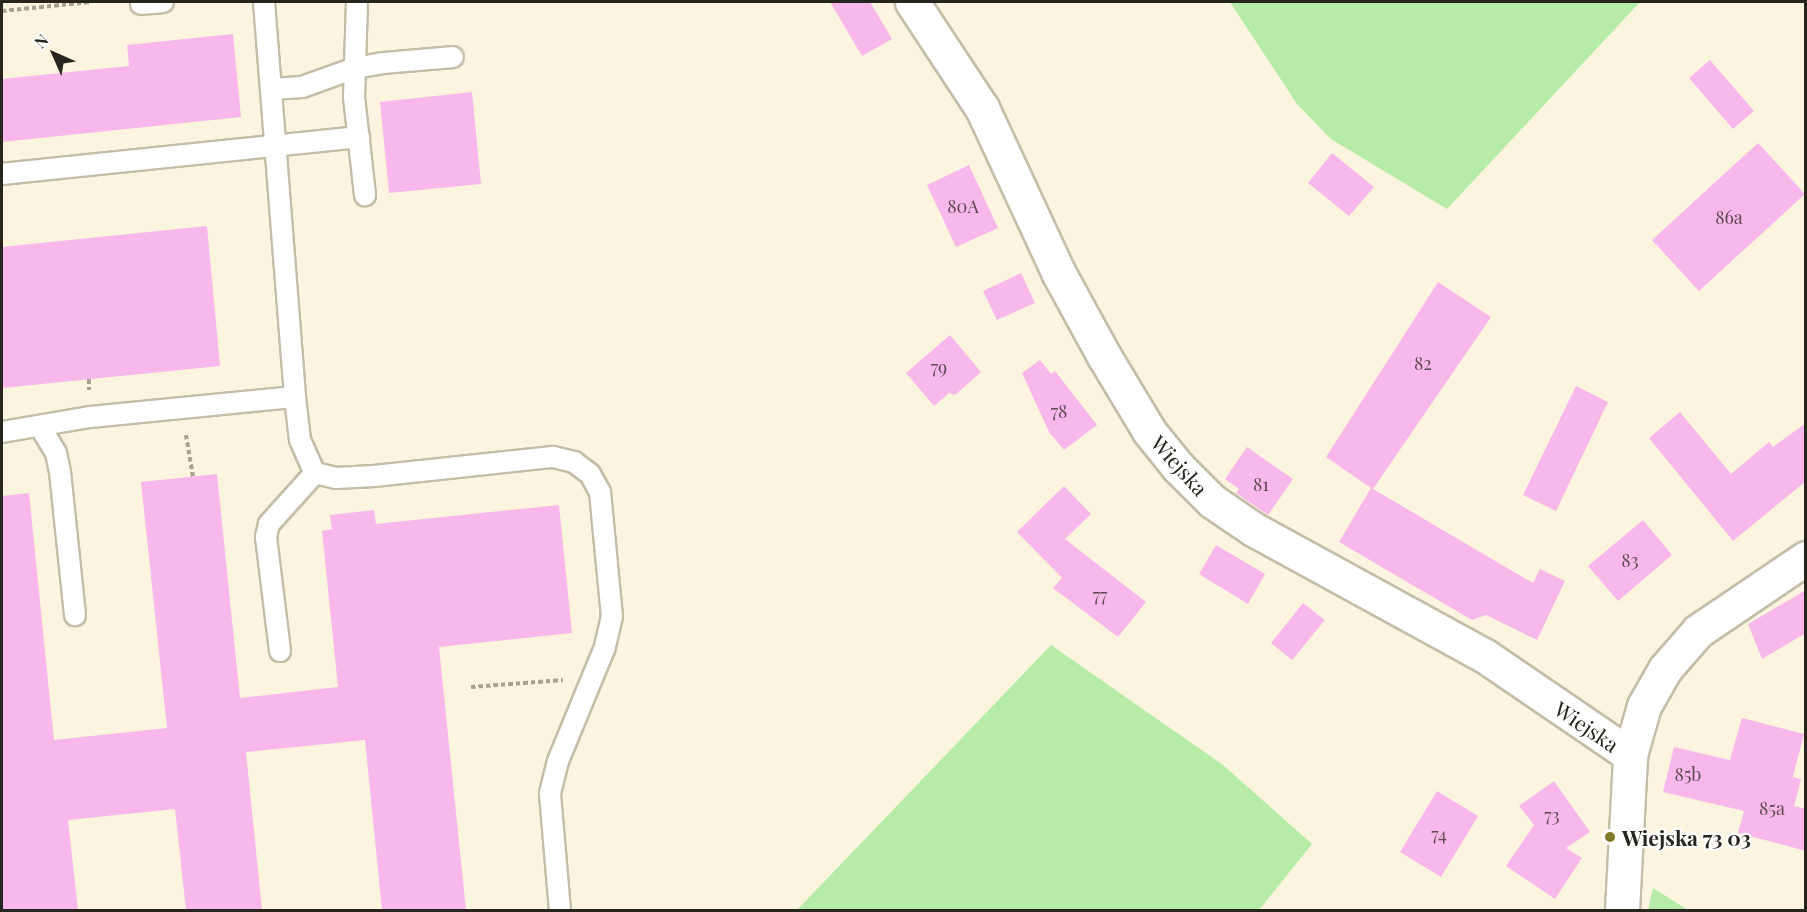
<!DOCTYPE html>
<html>
<head>
<meta charset="utf-8">
<style>
	body { margin:0 }
	#map { position:relative; width:1807px; height:912px; overflow:hidden; background:#fbf5df; font-family:"Playfair Display",serif }
	div>[style] { position:absolute }
	[style*='--x'] { left:calc(var(--x)*1px); top:calc(var(--y)*1px); width:calc(var(--w)*1px); rotate:calc(var(--a)*1deg) }
	.green>* { inset:0; background:#b6eba8 }
	.building>* { inset:0; background:#f9b8eb }
	.path>* { height:4px; margin-top:-2px; transform-origin:0; background:repeating-linear-gradient(90deg,#a6a191 0 4.5px,transparent 0 7.5px) }
	.roads { filter:drop-shadow(2px 0 #c4bea9) drop-shadow(-2px 0 #c4bea9) drop-shadow(0 2px #c4bea9) drop-shadow(0 -2px #c4bea9) }
	.lane>* { height:20px; margin:-10px; padding:0 10px; transform-origin:10px; border-radius:10px; background:#fff }
	.street>* { height:33px; margin:-16.5px; padding:0 16.5px; transform-origin:16.5px; border-radius:16.5px; background:#fff }
	.dots>* { width:16px; height:16px; translate:-50% -50%; box-sizing:border-box; border:3px solid #fff; border-radius:50% }
	span { translate:-50% -50%; white-space:nowrap; text-align:center; line-height:1.15; -webkit-text-stroke:4.5px #fff; paint-order:stroke }
	.number-label { font-size:18px; color:#5c4a50 }
	.number-label span { -webkit-text-stroke-width:0 }
	.street-label { font-size:21px; color:#27251d }
	.poi-label { font-size:21px; color:#27251d; font-weight:700 }
	.left { translate:0 -50%; text-align:left }
	.frame { position:absolute; inset:0; border:3px solid #27251d; pointer-events:none }
	.north { position:absolute; left:24px; top:24px; width:60px; height:60px; -webkit-text-stroke:4px #fff; paint-order:stroke; rotate:315deg; font-size:16px; font-weight:700; line-height:24px; text-align:center; color:#27251d }
	.north::after { content:''; display:block; margin:auto; width:21px; height:27px; background:#27251d; clip-path:polygon(50% 0,100% 100%,50% 72%,0 100%) }
</style>
</head>
<body>
<div id="map">
	<div class="green">
		<i style="clip-path:polygon(1230px 2px,1640px 2px,1447px 209px,1331px 139px,1297px 104px)"></i>
		<i style="clip-path:polygon(1051px 645px,1223px 765px,1312px 844px,1259px 910px,797px 910px)"></i>
		<i style="clip-path:polygon(1653px 888px,1688px 910px,1648px 910px)"></i>
	</div>
	<div class="building">
		<i style="clip-path:polygon(830px 2px,870px 2px,892px 39px,862px 56px)"></i>
		<i style="clip-path:polygon(233px 34px,241px 117px,2px 142px,2px 79px,129px 66px,127px 45px)"></i>
		<i style="clip-path:polygon(1710px 60px,1754px 111px,1733px 129px,1689px 78px)"></i>
		<i style="clip-path:polygon(472px 92px,481px 184px,389px 193px,380px 102px)"></i>
		<i style="clip-path:polygon(1758px 143px,1805px 194px,1699px 291px,1652px 240px)"></i>
		<i style="clip-path:polygon(1332px 153px,1374px 187px,1349px 216px,1308px 183px)"></i>
		<i style="clip-path:polygon(969px 165px,998px 228px,956px 247px,927px 185px)"></i>
		<i style="clip-path:polygon(207px 226px,220px 366px,2px 388px,2px 247px)"></i>
		<i style="clip-path:polygon(1021px 273px,1035px 303px,997px 320px,983px 291px)"></i>
		<i style="clip-path:polygon(1438px 282px,1491px 317px,1373px 489px,1533px 583px,1540px 569px,1565px 581px,1537px 640px,1486px 615px,1472px 620px,1339px 542px,1371px 488px,1326px 457px)"></i>
		<i style="clip-path:polygon(950px 335px,981px 372px,955px 395px,949px 393px,934px 406px,906px 373px)"></i>
		<i style="clip-path:polygon(1040px 360px,1051px 374px,1055px 371px,1097px 425px,1064px 450px,1049px 432px,1022px 373px)"></i>
		<i style="clip-path:polygon(1576px 386px,1608px 402px,1556px 511px,1523px 495px)"></i>
		<i style="clip-path:polygon(1680px 412px,1731px 474px,1769px 442px,1773px 447px,1806px 423px,1806px 481px,1733px 541px,1649px 438px)"></i>
		<i style="clip-path:polygon(1247px 447px,1293px 479px,1268px 515px,1236px 493px,1239px 489px,1225px 479px)"></i>
		<i style="clip-path:polygon(217px 474px,240px 698px,338px 687px,322px 531px,332px 529px,330px 515px,374px 510px,376px 524px,559px 505px,572px 633px,439px 647px,466px 910px,382px 910px,365px 740px,246px 752px,262px 910px,186px 910px,175px 809px,68px 820px,78px 910px,2px 910px,2px 496px,29px 493px,54px 740px,167px 728px,141px 482px)"></i>
		<i style="clip-path:polygon(1064px 486px,1091px 514px,1065px 539px,1146px 602px,1118px 637px,1053px 588px,1062px 578px,1017px 532px)"></i>
		<i style="clip-path:polygon(1643px 520px,1672px 555px,1618px 601px,1588px 566px)"></i>
		<i style="clip-path:polygon(1216px 545px,1265px 574px,1248px 604px,1199px 574px)"></i>
		<i style="clip-path:polygon(1806px 590px,1806px 633px,1762px 659px,1748px 624px)"></i>
		<i style="clip-path:polygon(1303px 603px,1325px 620px,1292px 660px,1271px 643px)"></i>
		<i style="clip-path:polygon(1742px 718px,1804px 734px,1793px 777px,1801px 779px,1794px 806px,1806px 809px,1806px 851px,1738px 833px,1744px 811px,1663px 792px,1674px 747px,1730px 760px)"></i>
		<i style="clip-path:polygon(1554px 781px,1590px 832px,1566px 848px,1582px 858px,1555px 899px,1506px 866px,1534px 825px,1519px 806px)"></i>
		<i style="clip-path:polygon(1437px 791px,1478px 816px,1441px 877px,1400px 852px)"></i>
	</div>
	<div class="path">
		<i style="--x:2;--y:11;--w:89;--a:-5.8"></i>
		<i style="--x:89;--y:379;--w:11;--a:90"></i>
		<i style="--x:186;--y:435;--w:43;--a:80.5"></i>
		<i style="--x:471;--y:687;--w:92;--a:-4.4"></i>
	</div>
	<div class="roads">
		<div class="lane">
			<i style="--x:264;--y:2;--w:396;--a:85.5"></i>
			<i style="--x:295;--y:397;--w:43;--a:83.4"></i>
			<i style="--x:300;--y:440;--w:36;--a:66"></i>
			<i style="--x:315;--y:473;--w:22;--a:13"></i>
			<i style="--x:336;--y:478;--w:38;--a:-3"></i>
			<i style="--x:374;--y:476;--w:180;--a:-6.1"></i>
			<i style="--x:553;--y:457;--w:22;--a:13"></i>
			<i style="--x:574;--y:462;--w:20;--a:37"></i>
			<i style="--x:590;--y:474;--w:21;--a:61"></i>
			<i style="--x:600;--y:492;--w:125;--a:84.5"></i>
			<i style="--x:612;--y:616;--w:32;--a:103"></i>
			<i style="--x:605;--y:647;--w:123;--a:112.4"></i>
			<i style="--x:558;--y:761;--w:34;--a:104"></i>
			<i style="--x:550;--y:794;--w:116;--a:85.1"></i>
			<i style="--x:357;--y:2;--w:95;--a:91.8"></i>
			<i style="--x:354;--y:97;--w:99;--a:83.6"></i>
			<i style="--x:141;--y:4;--w:22;--a:-5"></i>
			<i style="--x:272;--y:89;--w:30;--a:-4"></i>
			<i style="--x:302;--y:87;--w:56;--a:-19.7"></i>
			<i style="--x:355;--y:68;--w:28;--a:-10"></i>
			<i style="--x:383;--y:63;--w:70;--a:-4.9"></i>
			<i style="--x:2;--y:174;--w:359;--a:-5.9"></i>
			<i style="--x:41;--y:428;--w:29;--a:59"></i>
			<i style="--x:56;--y:453;--w:19;--a:78"></i>
			<i style="--x:60;--y:472;--w:144;--a:84"></i>
			<i style="--x:2;--y:432;--w:89;--a:-9.7"></i>
			<i style="--x:90;--y:417;--w:206;--a:-5.6"></i>
			<i style="--x:280;--y:651;--w:115;--a:-97"></i>
			<i style="--x:266;--y:537;--w:13;--a:-77"></i>
			<i style="--x:269;--y:524;--w:69;--a:-48"></i>
		</div>
		<div class="street">
			<i style="--x:912;--y:2;--w:127;--a:56.6"></i>
			<i style="--x:982;--y:108;--w:181;--a:65.1"></i>
			<i style="--x:1058;--y:272;--w:96;--a:61.3"></i>
			<i style="--x:1104;--y:356;--w:87;--a:59"></i>
			<i style="--x:1149;--y:431;--w:46;--a:51.1"></i>
			<i style="--x:1178;--y:467;--w:48;--a:45"></i>
			<i style="--x:1212;--y:501;--w:50;--a:34.3"></i>
			<i style="--x:1253;--y:529;--w:264;--a:28.7"></i>
			<i style="--x:1485;--y:656;--w:176;--a:34.3"></i>
			<i style="--x:1622;--y:910;--w:155;--a:-87"></i>
			<i style="--x:1630;--y:755;--w:51;--a:-74.1"></i>
			<i style="--x:1644;--y:706;--w:43;--a:-60.4"></i>
			<i style="--x:1665;--y:669;--w:50;--a:-49"></i>
			<i style="--x:1698;--y:631;--w:130;--a:-34.1"></i>
		</div>
	</div>
	<div class="dots">
		<i style="left:1610px;top:837px;background:#7f7a21"></i>
	</div>
	<div class="number-label">
		<span style="left:963px;top:206px">80A</span>
		<span style="left:1729px;top:217px">86a</span>
		<span style="left:1423px;top:363px">82</span>
		<span style="left:939px;top:367px">79</span>
		<span style="left:1059px;top:411px">78</span>
		<span style="left:1261px;top:484px">81</span>
		<span style="left:1630px;top:560px">83</span>
		<span style="left:1100px;top:595px">77</span>
		<span style="left:1688px;top:774px">85b</span>
		<span style="left:1772px;top:808px">85a</span>
		<span style="left:1552px;top:815px">73</span>
		<span style="left:1439px;top:834px">74</span>
	</div>
	<div class="street-label">
		<span style="left:1180px;top:465px;rotate:48deg">Wiejska</span>
		<span style="left:1587px;top:726px;rotate:34deg">Wiejska</span>
	</div>
	<div class="poi-label">
		<span class="left" style="left:1622px;top:837px">Wiejska 73 03</span>
	</div>
	<div class="frame"></div>
	<div class="north">N</div>
</div>
</body>
</html>
